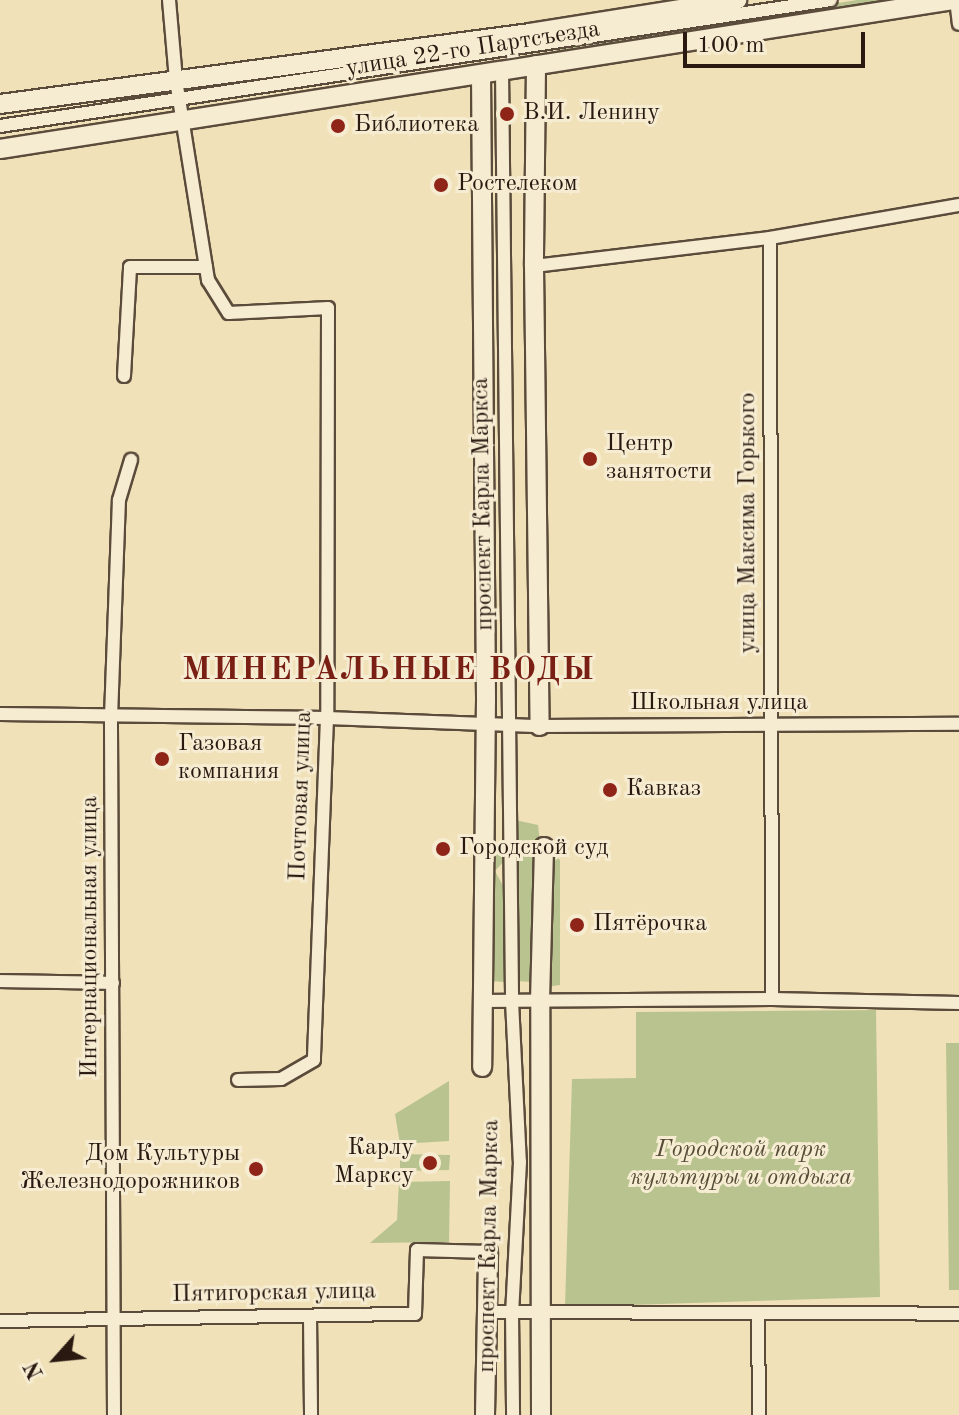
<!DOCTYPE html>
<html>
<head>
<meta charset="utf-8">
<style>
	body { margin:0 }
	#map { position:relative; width:959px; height:1415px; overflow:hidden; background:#f1e1b8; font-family:"Old Standard TT",serif }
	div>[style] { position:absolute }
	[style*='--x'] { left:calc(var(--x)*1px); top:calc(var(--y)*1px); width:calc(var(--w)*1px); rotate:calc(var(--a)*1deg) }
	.green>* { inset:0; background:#b8c390 }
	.roads { filter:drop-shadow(2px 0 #5b4b3b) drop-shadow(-2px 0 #5b4b3b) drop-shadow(0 2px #5b4b3b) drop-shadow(0 -2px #5b4b3b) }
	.street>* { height:12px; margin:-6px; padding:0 6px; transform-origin:6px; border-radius:6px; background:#f6ecd1 }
	.secondary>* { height:18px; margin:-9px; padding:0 9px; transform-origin:9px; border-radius:9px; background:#f6ecd1 }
	.dots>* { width:22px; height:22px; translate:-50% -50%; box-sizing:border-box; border:4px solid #f6ecd1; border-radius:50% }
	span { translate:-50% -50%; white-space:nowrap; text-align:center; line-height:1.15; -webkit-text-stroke:6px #f6ecd1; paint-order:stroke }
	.street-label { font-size:24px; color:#291911 }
	.poi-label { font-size:24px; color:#291911 }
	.left { translate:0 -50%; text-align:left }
	.right { translate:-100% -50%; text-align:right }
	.park-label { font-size:24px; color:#544c37; font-style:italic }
	.district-label { font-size:32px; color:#7a1f14; font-weight:700; letter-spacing:2px }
	.north { position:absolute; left:16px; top:1319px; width:80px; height:80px; -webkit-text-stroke:6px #f6ecd1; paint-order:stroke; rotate:243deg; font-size:22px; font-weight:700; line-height:32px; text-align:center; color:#291911 }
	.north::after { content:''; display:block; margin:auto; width:28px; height:36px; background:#291911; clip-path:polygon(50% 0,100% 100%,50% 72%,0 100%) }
	.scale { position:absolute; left:683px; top:32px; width:182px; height:36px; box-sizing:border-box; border:4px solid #291911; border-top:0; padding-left:10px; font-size:24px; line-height:28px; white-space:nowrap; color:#291911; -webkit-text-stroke:6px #f6ecd1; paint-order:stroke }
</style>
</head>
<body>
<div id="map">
	<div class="green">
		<i style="clip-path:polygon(857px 0,911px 0,558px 55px,556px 48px)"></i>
		<i style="clip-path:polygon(515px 820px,538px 825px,540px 843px,514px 844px)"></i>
		<i style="clip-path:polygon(487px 848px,504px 848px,505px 860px,495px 871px,506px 891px,506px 982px,487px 981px)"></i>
		<i style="clip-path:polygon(515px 849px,533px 849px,532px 982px,516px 981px)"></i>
		<i style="clip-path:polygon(552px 854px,560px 860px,560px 985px,545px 987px)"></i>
		<i style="clip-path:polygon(876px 1010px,880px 1297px,565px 1307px,572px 1079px,636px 1078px,636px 1012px)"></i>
		<i style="clip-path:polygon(946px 1043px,959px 1043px,959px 1290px,949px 1290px)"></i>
		<i style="clip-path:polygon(449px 1081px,449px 1141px,400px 1144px,395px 1114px)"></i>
		<i style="clip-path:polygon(400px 1154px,450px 1155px,449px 1170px,400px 1171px)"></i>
		<i style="clip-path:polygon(450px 1181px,449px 1242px,370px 1243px,397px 1220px,399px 1182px)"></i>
	</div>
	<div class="roads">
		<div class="street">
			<i style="--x:169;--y:0;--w:80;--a:85"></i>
			<i style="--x:176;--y:80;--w:203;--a:80.9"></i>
			<i style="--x:208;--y:280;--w:39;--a:58"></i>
			<i style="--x:229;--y:313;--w:99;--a:-2.9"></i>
			<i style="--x:328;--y:308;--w:410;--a:90.1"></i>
			<i style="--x:327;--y:718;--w:342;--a:92.2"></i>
			<i style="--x:314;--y:1060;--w:38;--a:150"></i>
			<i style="--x:281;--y:1079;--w:43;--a:178.7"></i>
			<i style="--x:956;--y:0;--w:24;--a:83"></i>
			<i style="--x:502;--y:70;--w:931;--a:89.38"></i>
			<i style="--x:512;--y:1001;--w:161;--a:87.2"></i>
			<i style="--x:520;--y:1162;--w:151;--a:93"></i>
			<i style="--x:512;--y:1313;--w:102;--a:89.4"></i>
			<i style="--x:0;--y:126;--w:840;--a:-8.62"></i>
			<i style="--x:770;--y:238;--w:761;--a:89.85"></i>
			<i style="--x:534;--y:266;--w:238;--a:-6.8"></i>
			<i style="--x:770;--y:238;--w:192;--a:-9.9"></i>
			<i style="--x:124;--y:376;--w:109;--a:-86.8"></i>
			<i style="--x:130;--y:267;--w:76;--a:0"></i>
			<i style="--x:0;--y:714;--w:327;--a:0.7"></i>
			<i style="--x:327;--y:718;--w:213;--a:2.2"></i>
			<i style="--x:540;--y:726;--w:419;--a:-0.3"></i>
			<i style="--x:0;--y:981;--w:113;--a:1"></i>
			<i style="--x:480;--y:1001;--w:292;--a:-0.4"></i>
			<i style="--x:772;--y:999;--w:187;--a:1.2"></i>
			<i style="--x:486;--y:1312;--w:473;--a:0.2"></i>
			<i style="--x:310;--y:1316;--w:99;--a:89.4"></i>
			<i style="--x:758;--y:1316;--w:99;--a:89.4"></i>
			<i style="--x:0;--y:1321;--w:415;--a:-1"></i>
			<i style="--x:415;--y:1314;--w:64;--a:-88.2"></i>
			<i style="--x:417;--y:1250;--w:71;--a:1.6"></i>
			<i style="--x:114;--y:1415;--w:698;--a:-90.25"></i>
			<i style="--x:111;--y:717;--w:217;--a:-87.9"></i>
			<i style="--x:119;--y:500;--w:42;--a:-73.3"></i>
		</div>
		<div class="secondary">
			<i style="--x:536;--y:65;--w:201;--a:90.6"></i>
			<i style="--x:534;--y:266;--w:460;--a:89.3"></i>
			<i style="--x:481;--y:74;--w:626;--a:89.54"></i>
			<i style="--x:486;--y:700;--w:367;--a:90.6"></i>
			<i style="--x:0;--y:104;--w:535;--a:-7.63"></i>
			<i style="--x:530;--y:33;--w:210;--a:-9.1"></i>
			<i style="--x:0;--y:149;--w:966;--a:-8.88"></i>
			<i style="--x:485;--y:1415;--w:163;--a:-88.9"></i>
			<i style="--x:541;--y:1415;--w:414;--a:-90.1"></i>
			<i style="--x:540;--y:1001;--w:154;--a:-88.5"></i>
		</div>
	</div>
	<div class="dots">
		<i style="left:507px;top:114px;background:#8f2418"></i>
		<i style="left:338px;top:126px;background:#8f2418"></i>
		<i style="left:441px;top:185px;background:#8f2418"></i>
		<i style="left:590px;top:459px;background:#8f2418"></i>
		<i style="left:162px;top:759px;background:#8f2418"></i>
		<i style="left:610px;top:790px;background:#8f2418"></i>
		<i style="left:443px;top:849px;background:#8f2418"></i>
		<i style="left:577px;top:925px;background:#8f2418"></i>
		<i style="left:430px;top:1163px;background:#8f2418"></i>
		<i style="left:256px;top:1169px;background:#8f2418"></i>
	</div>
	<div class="street-label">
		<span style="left:473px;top:50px;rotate:-9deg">улица 22-го Партсъезда</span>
		<span style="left:484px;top:504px;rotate:-91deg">проспект Карла Маркса</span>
		<span style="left:749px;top:523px;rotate:-90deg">улица Максима Горького</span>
		<span style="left:719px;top:704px">Школьная улица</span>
		<span style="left:302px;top:796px;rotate:-88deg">Почтовая улица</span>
		<span style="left:91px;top:937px;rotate:-90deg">Интернациональная улица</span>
		<span style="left:490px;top:1246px;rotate:-89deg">проспект Карла Маркса</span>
		<span style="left:274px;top:1294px;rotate:-1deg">Пятигорская улица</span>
	</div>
	<div class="poi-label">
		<span class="left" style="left:523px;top:114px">В.И. Ленину</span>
		<span class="left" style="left:354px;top:126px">Библиотека</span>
		<span class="left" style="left:457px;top:185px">Ростелеком</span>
		<span class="left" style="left:606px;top:459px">Центр<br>занятости</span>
		<span class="left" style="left:178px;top:759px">Газовая<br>компания</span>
		<span class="left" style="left:626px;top:790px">Кавказ</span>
		<span class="left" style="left:459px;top:849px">Городской суд</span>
		<span class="left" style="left:593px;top:925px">Пятёрочка</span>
		<span class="right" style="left:414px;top:1163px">Карлу<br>Марксу</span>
		<span class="right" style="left:240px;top:1169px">Дом Культуры<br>Железнодорожников</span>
	</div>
	<div class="park-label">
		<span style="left:741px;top:1165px">Городской парк<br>культуры и отдыха</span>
	</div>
	<div class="district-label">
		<span style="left:389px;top:671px">МИНЕРАЛЬНЫЕ ВОДЫ</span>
	</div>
	<div class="north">N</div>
	<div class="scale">100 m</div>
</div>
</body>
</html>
